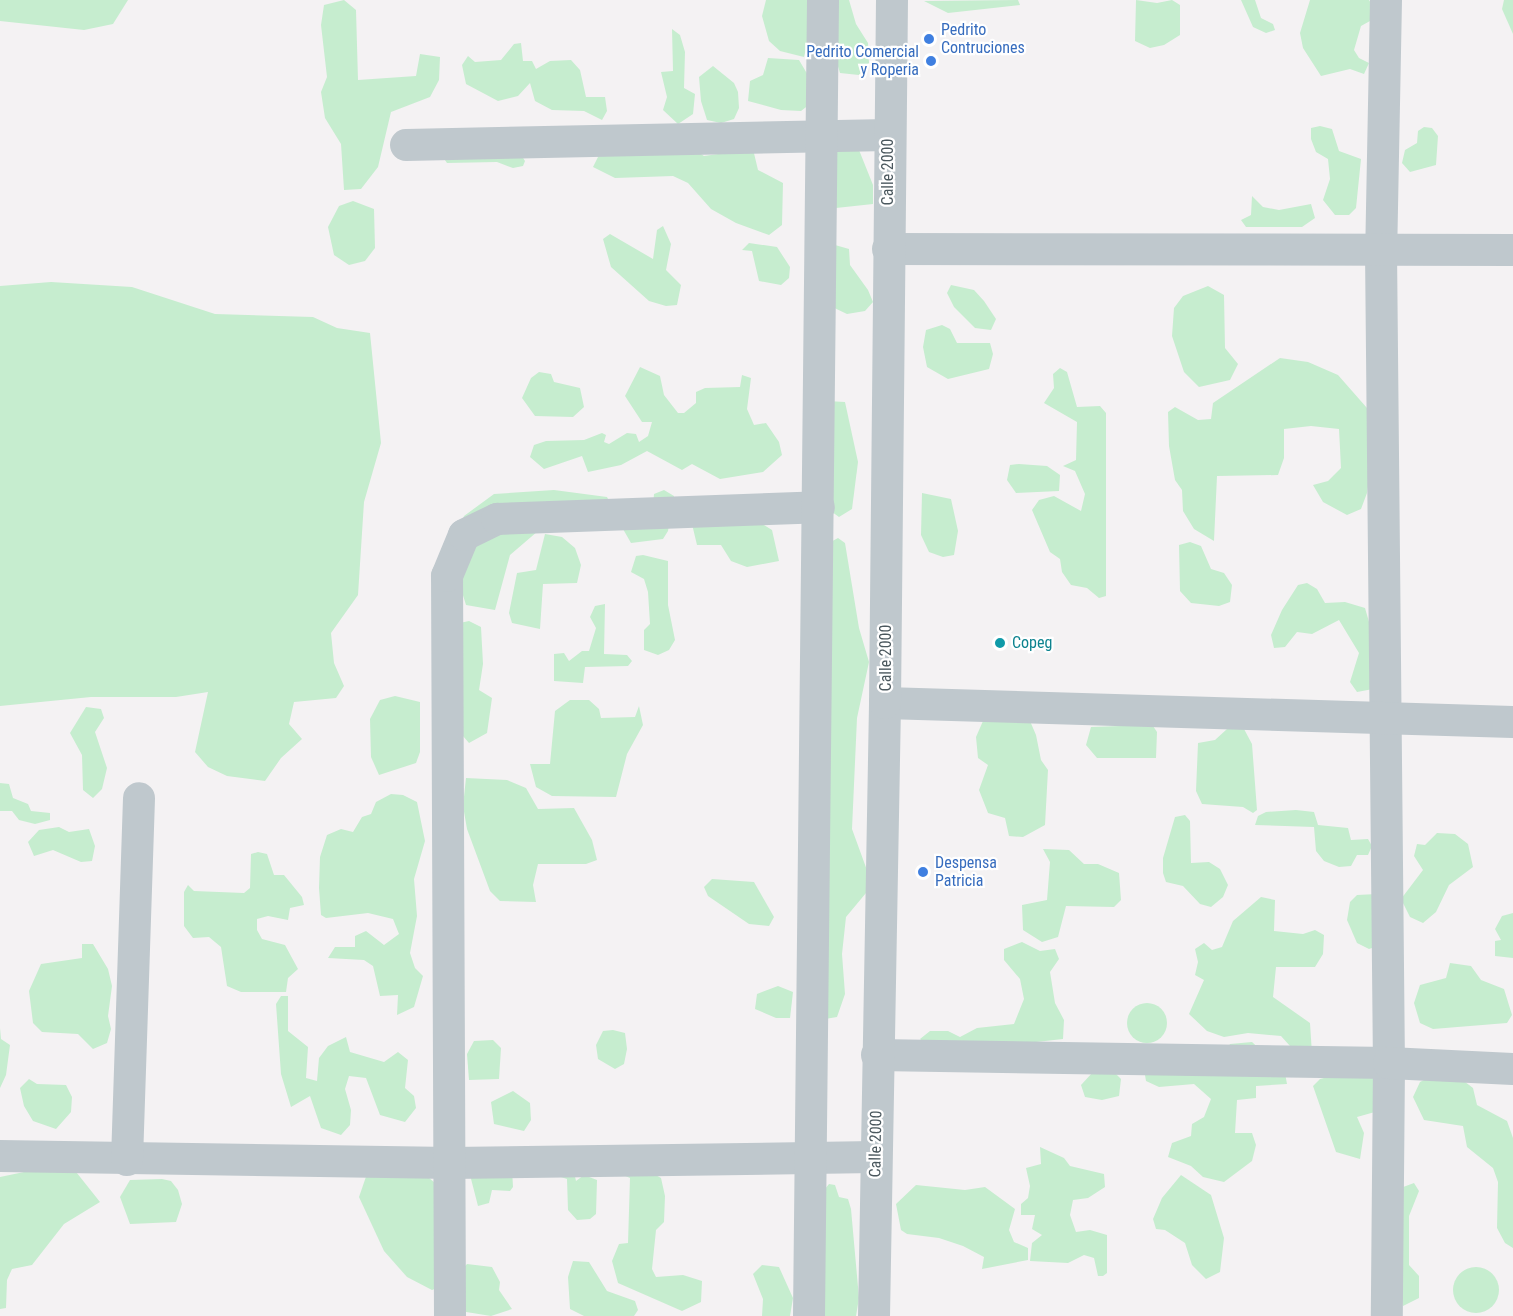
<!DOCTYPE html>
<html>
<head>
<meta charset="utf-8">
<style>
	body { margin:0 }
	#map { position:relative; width:1513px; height:1316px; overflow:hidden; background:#f4f2f3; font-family:"Roboto Condensed",sans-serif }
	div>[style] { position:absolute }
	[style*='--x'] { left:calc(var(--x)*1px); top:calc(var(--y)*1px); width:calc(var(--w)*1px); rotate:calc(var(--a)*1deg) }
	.green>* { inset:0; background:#c6edcf }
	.round { border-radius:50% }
	.minor>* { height:32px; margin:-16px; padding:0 16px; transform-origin:16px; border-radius:16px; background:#bfc8cd }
	.dots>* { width:16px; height:16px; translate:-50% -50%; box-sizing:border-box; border:3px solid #fff; border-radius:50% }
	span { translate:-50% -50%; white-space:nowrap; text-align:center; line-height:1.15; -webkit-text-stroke:4.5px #fff; paint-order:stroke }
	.shop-label { font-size:16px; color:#366cbe }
	.left { translate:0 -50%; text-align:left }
	.right { translate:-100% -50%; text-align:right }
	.street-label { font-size:16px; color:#4b585e }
	.culture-label { font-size:16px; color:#0d838f }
</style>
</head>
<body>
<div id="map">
	<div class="green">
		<i style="clip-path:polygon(0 0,128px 0,113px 24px,84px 30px,0 21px)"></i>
		<i style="clip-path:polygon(344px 0,356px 10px,358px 80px,416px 76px,420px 54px,440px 57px,439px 80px,430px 97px,391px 112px,378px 167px,361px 189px,344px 190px,341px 144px,325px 118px,321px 92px,327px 77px,321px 25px,324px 5px)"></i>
		<i style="clip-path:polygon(766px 0,849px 0,856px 24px,868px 43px,869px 63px,859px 75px,840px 73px,830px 40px,809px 37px,804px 57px,780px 51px,769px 41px,762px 16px)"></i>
		<i style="clip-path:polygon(1018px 0,1020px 5px,948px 13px,924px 1px)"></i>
		<i style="clip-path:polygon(1136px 0,1157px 3px,1172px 0,1180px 5px,1180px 35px,1164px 45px,1150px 48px,1135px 41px)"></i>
		<i style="clip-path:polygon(1241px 0,1255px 0,1261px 18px,1273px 24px,1275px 30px,1266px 33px,1253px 27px)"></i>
		<i style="clip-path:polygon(1310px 0,1369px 0,1375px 9px,1370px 21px,1361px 26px,1354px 50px,1359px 58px,1369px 63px,1364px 74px,1350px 69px,1321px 76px,1303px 48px,1300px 33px)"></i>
		<i style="clip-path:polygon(1504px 0,1513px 0,1513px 34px,1502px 9px)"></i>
		<i style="clip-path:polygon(672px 29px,680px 35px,685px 52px,684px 88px,695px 94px,693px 114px,678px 124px,663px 110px,667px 97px,661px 72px,673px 71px)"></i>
		<i style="clip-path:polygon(521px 43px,523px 61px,532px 61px,536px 69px,550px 61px,571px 60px,580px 70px,586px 97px,605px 97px,607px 111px,602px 120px,584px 111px,552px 110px,535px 101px,530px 83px,518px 96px,498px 101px,466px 84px,462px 65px,468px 56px,475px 62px,501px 60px,514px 44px)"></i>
		<i style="clip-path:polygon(768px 58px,799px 60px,812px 82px,810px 104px,801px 111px,781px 110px,748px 101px,750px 81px,763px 75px)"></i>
		<i style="clip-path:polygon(713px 66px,734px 83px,738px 92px,739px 108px,734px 119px,721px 123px,707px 120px,701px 101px,699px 77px)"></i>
		<i style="clip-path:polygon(1320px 126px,1332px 129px,1339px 151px,1361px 159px,1356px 208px,1349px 215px,1335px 215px,1323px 200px,1330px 179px,1328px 159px,1316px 152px,1311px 139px,1311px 128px)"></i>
		<i style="clip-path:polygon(1424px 127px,1432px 128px,1438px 136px,1436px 165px,1410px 172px,1402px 163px,1405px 150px,1417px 143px,1418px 131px)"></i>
		<i style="clip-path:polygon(691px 148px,704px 156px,753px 149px,758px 170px,783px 183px,782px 225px,769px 235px,736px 223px,711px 209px,688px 183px,673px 176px,615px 178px,593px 167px,602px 149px)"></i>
		<i style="clip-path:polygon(843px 148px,859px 150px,873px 185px,873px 204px,836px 208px,833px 153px)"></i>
		<i style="clip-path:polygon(518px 150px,525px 161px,523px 166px,513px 168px,497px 162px,447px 163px,440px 153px)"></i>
		<i style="clip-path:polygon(1252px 196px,1263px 207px,1279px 210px,1311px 204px,1315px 218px,1302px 227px,1246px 227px,1241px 220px,1251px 215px)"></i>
		<i style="clip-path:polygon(353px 201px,374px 209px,375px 248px,365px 261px,349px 265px,334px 255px,328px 227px,339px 206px)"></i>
		<i style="clip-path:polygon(663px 226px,671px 244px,666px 270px,681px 285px,677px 305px,666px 306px,649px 301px,611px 267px,603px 239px,610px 234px,653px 259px,657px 230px)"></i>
		<i style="clip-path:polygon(749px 243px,777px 247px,790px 267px,789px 278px,781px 285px,759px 281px,752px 251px,742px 250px)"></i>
		<i style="clip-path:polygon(835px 245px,849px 249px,850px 265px,868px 290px,873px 302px,865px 311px,847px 314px,826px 304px)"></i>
		<i style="clip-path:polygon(51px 282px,132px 287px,215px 314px,313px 317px,337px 328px,370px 333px,381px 443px,364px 502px,358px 595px,331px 633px,334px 663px,344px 686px,336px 698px,294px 702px,289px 724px,302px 739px,281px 758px,265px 781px,227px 776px,208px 767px,195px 752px,208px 692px,176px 697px,91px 697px,0 706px,0 286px)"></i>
		<i style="clip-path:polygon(951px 285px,974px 290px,984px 301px,996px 319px,991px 330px,975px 328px,954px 307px,947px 293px)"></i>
		<i style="clip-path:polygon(1208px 286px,1224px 295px,1225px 348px,1238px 364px,1230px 380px,1199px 387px,1184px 372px,1172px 336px,1174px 308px,1183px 296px)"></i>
		<i style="clip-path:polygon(942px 325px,950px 329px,957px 343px,990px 343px,993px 354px,989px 369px,948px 379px,927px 367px,923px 347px,926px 330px)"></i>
		<i style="clip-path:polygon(1280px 358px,1308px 362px,1338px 375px,1367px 408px,1370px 474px,1367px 493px,1361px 509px,1347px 515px,1323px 502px,1313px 485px,1328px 481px,1341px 468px,1339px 429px,1311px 426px,1284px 429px,1284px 458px,1278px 475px,1217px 476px,1214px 541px,1194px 529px,1183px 511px,1182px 490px,1175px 480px,1169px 446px,1168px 412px,1175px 407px,1198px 420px,1211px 419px,1213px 403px)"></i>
		<i style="clip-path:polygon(640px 367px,660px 376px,664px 395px,678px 413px,684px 413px,696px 403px,696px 392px,705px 388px,740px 387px,742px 375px,751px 378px,747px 409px,754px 425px,766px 423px,779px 442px,782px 455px,763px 472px,720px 479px,692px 464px,682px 470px,647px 451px,621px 465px,588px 472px,582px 456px,544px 469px,530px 457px,534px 445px,546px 441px,584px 440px,602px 433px,606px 435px,604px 442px,609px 444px,627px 433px,636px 434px,639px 442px,648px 436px,652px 422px,642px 422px,625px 396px)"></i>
		<i style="clip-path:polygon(1060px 368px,1067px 372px,1077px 407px,1100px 406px,1106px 413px,1106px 596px,1099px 598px,1087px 588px,1071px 585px,1062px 572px,1060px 559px,1050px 552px,1032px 510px,1039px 500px,1054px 496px,1081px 511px,1085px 494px,1075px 471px,1063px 466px,1076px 460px,1077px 422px,1044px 403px,1054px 388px,1053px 374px)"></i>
		<i style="clip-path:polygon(539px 372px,551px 374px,554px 382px,580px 388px,584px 407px,573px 417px,535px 416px,522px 398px,531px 378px)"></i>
		<i style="clip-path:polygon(827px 401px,845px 402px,858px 462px,852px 509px,839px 517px,828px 509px)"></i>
		<i style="clip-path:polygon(1019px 464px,1047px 466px,1060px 475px,1059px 491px,1016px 493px,1007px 480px,1010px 465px)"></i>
		<i style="clip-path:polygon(554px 490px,607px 497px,615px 513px,538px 531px,510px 555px,495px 610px,466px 605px,458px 579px,457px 535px,464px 516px,494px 494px)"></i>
		<i style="clip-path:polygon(664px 490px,674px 496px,668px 531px,663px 539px,631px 543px,619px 522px,653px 507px,654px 494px)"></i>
		<i style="clip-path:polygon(922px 493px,951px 499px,958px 531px,954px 555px,943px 557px,929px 552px,921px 535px)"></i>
		<i style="clip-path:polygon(753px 518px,772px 530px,779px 561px,747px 567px,731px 561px,721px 545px,697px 545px,691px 520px)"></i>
		<i style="clip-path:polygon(545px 534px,562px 537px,575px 548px,581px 565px,577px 583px,543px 584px,540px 629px,512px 623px,509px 613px,517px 573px,536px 570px)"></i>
		<i style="clip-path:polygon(838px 538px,845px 543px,859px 628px,869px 662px,857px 718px,852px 829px,868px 873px,866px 893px,846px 917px,842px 954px,845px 994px,837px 1017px,825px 1019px,827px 544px)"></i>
		<i style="clip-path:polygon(1190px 542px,1201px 546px,1211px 569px,1224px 573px,1232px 585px,1230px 602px,1219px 606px,1191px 603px,1180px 591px,1179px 545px)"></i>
		<i style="clip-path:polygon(643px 555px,668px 561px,668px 605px,675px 640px,669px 650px,658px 655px,644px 650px,644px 630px,650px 624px,648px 592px,644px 579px,631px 572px,636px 556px)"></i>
		<i style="clip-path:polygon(1307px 583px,1317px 589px,1325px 603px,1345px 602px,1365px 608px,1374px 639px,1373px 689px,1357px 692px,1350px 682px,1359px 653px,1339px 620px,1312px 634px,1297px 632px,1285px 647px,1274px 648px,1271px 635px,1282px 610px,1298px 585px)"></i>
		<i style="clip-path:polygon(605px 604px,604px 654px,627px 655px,632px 661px,628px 666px,585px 667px,583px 683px,554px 681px,554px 654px,564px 653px,569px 661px,582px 651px,589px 651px,596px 628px,590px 617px,595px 606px)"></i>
		<i style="clip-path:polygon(469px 621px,481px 627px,483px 664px,479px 690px,492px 698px,487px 733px,469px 743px,450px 721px,455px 624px)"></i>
		<i style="clip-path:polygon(395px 696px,420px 702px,420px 752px,416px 763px,379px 775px,371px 757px,370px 719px,380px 700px)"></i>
		<i style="clip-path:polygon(570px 700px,589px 700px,599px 709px,601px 718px,635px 717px,639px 706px,643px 725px,627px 754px,616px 797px,552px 796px,536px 787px,530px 764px,550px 764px,555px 711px)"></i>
		<i style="clip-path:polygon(86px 707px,101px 709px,104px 718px,95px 732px,107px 768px,102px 789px,93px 798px,83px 790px,82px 755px,70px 733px)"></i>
		<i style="clip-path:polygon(1132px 720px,1149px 720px,1157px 732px,1156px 758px,1097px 758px,1086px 745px,1091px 727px,1120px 726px)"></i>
		<i style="clip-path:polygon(983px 721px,1030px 721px,1036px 735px,1041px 760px,1048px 770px,1045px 825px,1023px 837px,1009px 836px,1005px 818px,988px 813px,979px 790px,988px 765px,978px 758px,976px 737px)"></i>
		<i style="clip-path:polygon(1227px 729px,1244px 729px,1252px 744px,1257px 810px,1253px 813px,1243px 807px,1202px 804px,1196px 791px,1198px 743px,1215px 740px)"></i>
		<i style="clip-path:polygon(466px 778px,507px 780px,526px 788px,538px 809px,574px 808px,592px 840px,597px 860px,586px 864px,538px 864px,533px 885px,536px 902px,500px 901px,490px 891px,467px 829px,463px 806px)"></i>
		<i style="clip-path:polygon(0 783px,9px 784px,13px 798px,28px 804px,31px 811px,50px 813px,50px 820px,35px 824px,19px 820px,12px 811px,0 811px)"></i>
		<i style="clip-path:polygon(391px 794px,403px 795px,417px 802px,425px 841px,414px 879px,417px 916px,410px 953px,415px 968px,423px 976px,414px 1007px,397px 1015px,398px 995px,380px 996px,373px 966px,364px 960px,328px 958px,335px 947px,355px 947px,355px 936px,366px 931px,384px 945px,399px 934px,393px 919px,368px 913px,326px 918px,321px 915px,319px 888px,320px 857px,327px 835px,341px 829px,353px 832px,362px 817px,371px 814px,376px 802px)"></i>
		<i style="clip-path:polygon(1296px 810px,1314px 812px,1318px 825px,1348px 828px,1351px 840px,1368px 839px,1372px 846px,1368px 855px,1357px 855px,1351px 866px,1339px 867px,1324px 861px,1316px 851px,1314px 827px,1255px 825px,1258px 816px,1266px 812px)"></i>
		<i style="clip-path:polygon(1185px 815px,1190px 821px,1191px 863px,1209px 862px,1220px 869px,1228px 885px,1223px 897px,1211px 907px,1200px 904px,1183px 886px,1166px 882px,1163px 873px,1163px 858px,1175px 817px)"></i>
		<i style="clip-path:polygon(59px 827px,69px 832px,89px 829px,95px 846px,92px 861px,81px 862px,53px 850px,34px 856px,28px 842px,39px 830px)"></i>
		<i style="clip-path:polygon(1437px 833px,1455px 834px,1468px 844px,1473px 867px,1449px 885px,1436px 912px,1423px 923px,1410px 917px,1401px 899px,1423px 870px,1414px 856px,1417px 844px,1425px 845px)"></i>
		<i style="clip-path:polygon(1043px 849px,1069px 850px,1084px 864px,1098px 864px,1119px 873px,1121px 900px,1114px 907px,1066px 906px,1058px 937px,1042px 942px,1023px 930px,1022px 905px,1047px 900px,1050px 862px)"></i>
		<i style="clip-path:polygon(258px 852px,267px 854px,274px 875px,284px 875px,302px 897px,304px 905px,290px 908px,288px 920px,268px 916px,257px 919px,257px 930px,262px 939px,285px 945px,298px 969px,288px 978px,286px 992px,241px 992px,227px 986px,221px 947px,209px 937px,193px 938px,184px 926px,184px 892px,188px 885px,194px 891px,244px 893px,250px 888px,251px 854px)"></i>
		<i style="clip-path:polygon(712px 879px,754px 882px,774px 917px,769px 926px,749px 924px,708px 896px,704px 887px)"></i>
		<i style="clip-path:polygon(1377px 894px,1381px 945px,1369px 949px,1357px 943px,1347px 920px,1350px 902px,1357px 895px)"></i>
		<i style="clip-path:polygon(1261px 897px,1275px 900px,1274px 931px,1303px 934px,1315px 930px,1324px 935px,1323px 954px,1315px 967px,1276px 967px,1273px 997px,1310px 1023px,1312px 1054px,1290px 1046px,1281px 1036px,1248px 1033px,1224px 1037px,1207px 1031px,1189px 1014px,1204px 980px,1195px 975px,1198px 962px,1195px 949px,1204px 943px,1212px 950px,1222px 947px,1233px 921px)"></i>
		<i style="clip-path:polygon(1513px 913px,1513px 958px,1495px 956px,1495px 941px,1501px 940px,1495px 929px,1502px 916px)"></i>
		<i style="clip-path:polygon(1022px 942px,1040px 951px,1055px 949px,1059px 959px,1050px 972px,1055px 1003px,1064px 1020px,1063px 1039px,937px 1053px,920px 1039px,930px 1031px,948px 1031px,960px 1037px,977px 1028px,1014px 1024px,1024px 999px,1020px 979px,1004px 960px,1004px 949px)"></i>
		<i style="clip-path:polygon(82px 944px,93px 944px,108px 969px,112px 986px,108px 1016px,111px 1029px,107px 1043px,93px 1049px,78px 1034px,42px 1032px,33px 1023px,29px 991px,41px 964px,82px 958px)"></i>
		<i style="clip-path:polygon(1450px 963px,1471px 966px,1481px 980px,1504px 989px,1512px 1015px,1507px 1023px,1433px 1029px,1420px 1023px,1414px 1003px,1420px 985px,1446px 978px)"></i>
		<i style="clip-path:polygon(778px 986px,793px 992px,790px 1018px,776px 1018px,755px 1009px,757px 994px)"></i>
		<i style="clip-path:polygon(281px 996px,288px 996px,288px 1031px,308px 1047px,306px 1078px,317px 1081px,319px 1058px,328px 1046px,346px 1037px,350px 1052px,384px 1062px,398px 1052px,408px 1060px,405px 1088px,414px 1096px,416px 1108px,405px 1122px,380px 1115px,366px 1078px,349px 1076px,345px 1089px,351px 1110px,350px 1125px,341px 1135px,321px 1128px,310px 1096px,291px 1107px,281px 1074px,276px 1004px)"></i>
		<i class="round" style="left:1127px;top:1003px;width:40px;height:40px"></i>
		<i style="clip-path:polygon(0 1028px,1px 1039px,10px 1045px,6px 1075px,0 1088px)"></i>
		<i style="clip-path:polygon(613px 1030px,625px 1033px,627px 1049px,624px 1064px,615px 1069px,598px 1059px,596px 1045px,603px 1031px)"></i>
		<i style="clip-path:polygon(493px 1040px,501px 1048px,499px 1079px,469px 1080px,467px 1054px,474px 1041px)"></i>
		<i style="clip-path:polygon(1252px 1042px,1285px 1073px,1287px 1084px,1256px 1086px,1256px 1098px,1237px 1100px,1235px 1133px,1252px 1133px,1256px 1145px,1252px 1161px,1224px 1182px,1203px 1177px,1191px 1166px,1168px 1157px,1172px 1143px,1191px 1136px,1192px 1124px,1204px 1117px,1211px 1099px,1194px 1084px,1159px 1087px,1146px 1081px,1145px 1075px,1161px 1066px,1220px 1060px,1230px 1044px)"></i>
		<i style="clip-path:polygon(1375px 1065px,1382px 1110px,1357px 1117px,1364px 1133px,1360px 1159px,1336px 1152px,1313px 1086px,1320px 1079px)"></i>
		<i style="clip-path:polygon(1112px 1070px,1121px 1079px,1119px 1096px,1102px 1100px,1085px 1097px,1081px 1085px,1093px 1072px)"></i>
		<i style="clip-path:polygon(1436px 1074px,1456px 1075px,1473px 1088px,1477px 1105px,1507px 1121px,1513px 1138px,1513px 1248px,1505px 1243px,1497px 1228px,1498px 1182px,1493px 1168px,1467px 1147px,1463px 1126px,1424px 1120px,1413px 1097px,1420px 1082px)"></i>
		<i style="clip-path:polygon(29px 1079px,37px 1084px,66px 1085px,72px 1097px,71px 1112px,56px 1129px,33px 1121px,24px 1106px,20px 1088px)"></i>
		<i style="clip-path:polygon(513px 1091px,530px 1103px,531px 1120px,524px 1131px,494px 1124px,491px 1102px)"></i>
		<i style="clip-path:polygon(53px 1143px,100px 1202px,64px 1224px,32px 1265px,12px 1269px,7px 1280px,6px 1308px,0 1309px,0 1177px,24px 1172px)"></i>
		<i style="clip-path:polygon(1040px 1147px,1064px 1158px,1070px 1166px,1104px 1174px,1105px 1187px,1088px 1198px,1073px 1200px,1070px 1215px,1076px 1232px,1090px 1230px,1107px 1235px,1107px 1273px,1103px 1276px,1098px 1276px,1094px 1258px,1084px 1255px,1068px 1263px,1030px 1261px,1032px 1243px,1042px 1235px,1032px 1229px,1035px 1215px,1021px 1215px,1021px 1204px,1028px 1198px,1030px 1186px,1026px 1168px,1041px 1164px)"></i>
		<i style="clip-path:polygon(370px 1165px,421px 1171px,435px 1183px,449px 1283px,432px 1290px,407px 1277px,384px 1251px,359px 1197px)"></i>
		<i style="clip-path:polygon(642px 1167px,661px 1178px,665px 1196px,664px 1222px,656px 1230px,652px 1269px,656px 1277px,683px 1275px,702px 1281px,701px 1302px,682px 1311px,618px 1283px,612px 1261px,619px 1244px,628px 1243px,630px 1178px,623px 1175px)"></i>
		<i style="clip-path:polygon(512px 1169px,513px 1187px,510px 1191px,492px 1190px,489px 1203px,478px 1206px,470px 1175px)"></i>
		<i style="clip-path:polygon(574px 1172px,576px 1181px,584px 1175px,597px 1180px,596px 1214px,590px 1219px,577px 1220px,568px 1210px,567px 1179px,558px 1176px)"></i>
		<i style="clip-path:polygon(1181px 1175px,1211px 1195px,1224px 1238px,1220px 1272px,1206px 1279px,1192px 1265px,1185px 1243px,1165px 1230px,1156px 1229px,1153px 1219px,1162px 1198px)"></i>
		<i style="clip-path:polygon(162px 1179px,171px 1181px,178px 1190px,182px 1204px,176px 1222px,130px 1224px,120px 1197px,130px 1180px)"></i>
		<i style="clip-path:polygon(1414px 1183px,1419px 1191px,1409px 1216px,1409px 1265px,1419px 1276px,1419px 1298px,1403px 1306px,1387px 1193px)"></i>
		<i style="clip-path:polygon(829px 1184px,835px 1185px,839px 1197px,848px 1199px,851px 1209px,859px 1298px,856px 1316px,806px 1316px,816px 1200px)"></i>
		<i style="clip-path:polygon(916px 1185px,965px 1190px,985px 1187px,1015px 1209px,1009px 1230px,1014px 1242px,1028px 1248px,1028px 1260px,982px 1269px,984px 1257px,963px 1246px,939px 1238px,907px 1234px,901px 1230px,896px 1204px)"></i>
		<i style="clip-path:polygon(573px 1261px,589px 1262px,607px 1291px,635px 1301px,638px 1310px,634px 1316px,584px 1316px,570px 1309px,568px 1277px)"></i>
		<i style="clip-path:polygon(467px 1264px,492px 1267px,500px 1282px,499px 1290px,512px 1309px,491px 1316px,460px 1311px,454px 1278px)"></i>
		<i style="clip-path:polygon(762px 1265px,779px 1267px,793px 1298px,790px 1316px,762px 1316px,763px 1299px,753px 1274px)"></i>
		<i class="round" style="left:1453px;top:1267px;width:46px;height:46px"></i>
	</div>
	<div class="minor">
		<i style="--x:1386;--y:0;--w:250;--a:91.1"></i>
		<i style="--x:1381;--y:250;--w:813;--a:89.44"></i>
		<i style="--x:1389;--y:1063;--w:253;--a:90.5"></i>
		<i style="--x:406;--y:145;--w:482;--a:-1.2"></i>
		<i style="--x:888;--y:249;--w:625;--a:0.09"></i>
		<i style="--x:885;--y:703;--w:628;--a:1.73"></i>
		<i style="--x:877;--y:1055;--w:512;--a:0.9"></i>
		<i style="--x:1389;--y:1063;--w:124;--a:2.8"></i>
		<i style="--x:0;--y:1156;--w:451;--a:0.9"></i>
		<i style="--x:451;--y:1163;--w:424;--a:-0.8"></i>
		<i style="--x:127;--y:1160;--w:362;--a:-88.1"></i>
		<i style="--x:450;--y:1316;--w:740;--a:-90.23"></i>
		<i style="--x:447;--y:576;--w:44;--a:-67.5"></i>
		<i style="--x:464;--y:535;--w:37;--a:-26"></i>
		<i style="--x:497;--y:519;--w:322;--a:-2.1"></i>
		<i style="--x:809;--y:1316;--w:1316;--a:-89.39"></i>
		<i style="--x:874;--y:1316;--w:613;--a:-88.97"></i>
		<i style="--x:885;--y:703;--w:703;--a:-89.43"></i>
	</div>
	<div class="dots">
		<i style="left:929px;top:39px;background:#3f7fe0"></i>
		<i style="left:931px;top:61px;background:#3f7fe0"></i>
		<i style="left:1000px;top:643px;background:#0f9aa8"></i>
		<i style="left:923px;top:872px;background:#3f7fe0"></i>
	</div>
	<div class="shop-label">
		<span class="left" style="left:941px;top:39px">Pedrito<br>Contruciones</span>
		<span class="right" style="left:919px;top:61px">Pedrito Comercial<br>y Roperia</span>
		<span class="left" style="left:935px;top:872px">Despensa<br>Patricia</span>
	</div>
	<div class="street-label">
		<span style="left:888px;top:172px;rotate:-90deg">Calle 2000</span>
		<span style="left:886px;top:658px;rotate:-90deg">Calle 2000</span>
		<span style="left:876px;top:1144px;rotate:-89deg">Calle 2000</span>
	</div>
	<div class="culture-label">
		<span class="left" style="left:1012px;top:643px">Copeg</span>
	</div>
</div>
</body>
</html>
